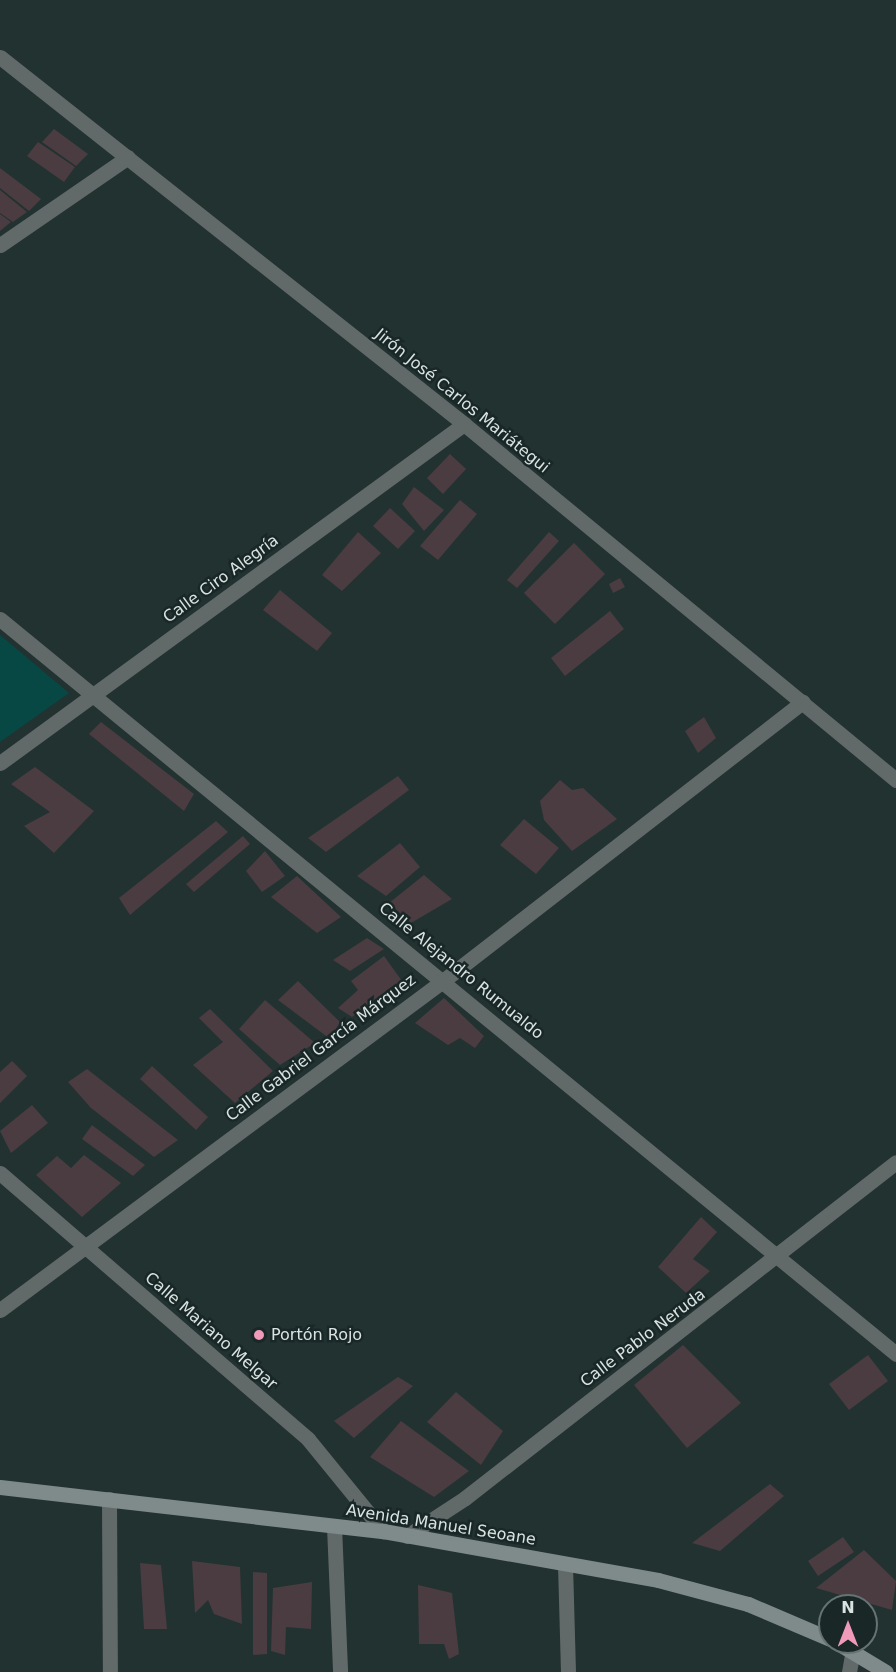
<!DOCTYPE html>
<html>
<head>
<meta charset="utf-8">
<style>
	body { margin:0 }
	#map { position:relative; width:896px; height:1672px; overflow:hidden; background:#223231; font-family:"DejaVu Sans",sans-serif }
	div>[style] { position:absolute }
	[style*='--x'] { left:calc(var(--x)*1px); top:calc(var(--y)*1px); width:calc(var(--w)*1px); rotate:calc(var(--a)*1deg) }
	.green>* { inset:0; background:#074844 }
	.building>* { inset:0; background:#4a3c40 }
	.street>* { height:15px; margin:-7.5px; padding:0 7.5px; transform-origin:7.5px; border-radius:7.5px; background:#626a69 }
	.secondary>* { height:15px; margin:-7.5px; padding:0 7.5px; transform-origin:7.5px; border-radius:7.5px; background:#7f8b8a }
	.dots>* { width:16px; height:16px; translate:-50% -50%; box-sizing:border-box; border:3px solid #192827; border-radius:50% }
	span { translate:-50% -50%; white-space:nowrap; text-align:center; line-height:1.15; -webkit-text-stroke:5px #192827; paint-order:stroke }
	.street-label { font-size:16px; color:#d9e3e2 }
	.poi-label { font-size:16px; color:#d9e3e2 }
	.left { translate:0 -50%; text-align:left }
	.north { position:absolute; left:818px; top:1594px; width:60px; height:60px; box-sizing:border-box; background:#192827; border:2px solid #667372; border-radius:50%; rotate:0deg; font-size:16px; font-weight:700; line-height:24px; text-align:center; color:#d9e3e2 }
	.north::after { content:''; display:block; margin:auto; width:21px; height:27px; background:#ef9ab8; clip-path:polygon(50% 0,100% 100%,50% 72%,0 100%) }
</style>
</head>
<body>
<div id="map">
	<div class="green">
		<i style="clip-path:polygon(0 635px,69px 693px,0 742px)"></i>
	</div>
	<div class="building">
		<i style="clip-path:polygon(54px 129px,88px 154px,76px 166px,42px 142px)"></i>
		<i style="clip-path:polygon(38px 142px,75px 167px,64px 182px,27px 156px)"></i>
		<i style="clip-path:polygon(0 168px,41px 199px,29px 211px,0 188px)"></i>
		<i style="clip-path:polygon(0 190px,27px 212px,13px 222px,0 213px)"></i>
		<i style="clip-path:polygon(0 214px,11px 222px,0 231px)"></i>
		<i style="clip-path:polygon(450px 454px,466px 469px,443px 494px,427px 478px)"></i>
		<i style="clip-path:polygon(414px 487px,444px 510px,424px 531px,402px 504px)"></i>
		<i style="clip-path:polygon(460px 500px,477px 514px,438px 560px,420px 546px)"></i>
		<i style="clip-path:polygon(390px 508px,415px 531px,398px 549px,373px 526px)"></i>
		<i style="clip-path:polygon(358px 532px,381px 553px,342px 591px,322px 575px)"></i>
		<i style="clip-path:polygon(549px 532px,559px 541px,517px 588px,507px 580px)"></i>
		<i style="clip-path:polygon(574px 543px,605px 574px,555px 624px,524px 593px)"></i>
		<i style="clip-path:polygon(620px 578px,625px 587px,613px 593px,609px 584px)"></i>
		<i style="clip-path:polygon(280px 590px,332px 633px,317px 651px,263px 610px)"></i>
		<i style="clip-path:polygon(610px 611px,624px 629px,565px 676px,551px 658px)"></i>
		<i style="clip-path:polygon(704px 717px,716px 738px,698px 753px,685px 731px)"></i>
		<i style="clip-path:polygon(101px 722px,194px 794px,184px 811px,89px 734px)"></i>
		<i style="clip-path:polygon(35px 767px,94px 811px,54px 853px,24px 826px,50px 812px,11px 784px)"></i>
		<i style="clip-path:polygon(398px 776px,409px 790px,326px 852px,308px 838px)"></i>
		<i style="clip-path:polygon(560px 780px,572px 790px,583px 788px,617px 819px,572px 851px,544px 820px,540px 801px)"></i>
		<i style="clip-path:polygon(524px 819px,559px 848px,536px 874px,500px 845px)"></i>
		<i style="clip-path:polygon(216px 821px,228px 832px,130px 915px,119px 898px)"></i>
		<i style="clip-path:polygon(243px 836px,250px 844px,194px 892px,186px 884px)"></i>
		<i style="clip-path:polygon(400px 843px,420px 867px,386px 896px,357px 876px)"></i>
		<i style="clip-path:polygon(265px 851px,285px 876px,262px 892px,246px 871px)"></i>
		<i style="clip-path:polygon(424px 875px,452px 899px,411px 923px,389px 903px)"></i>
		<i style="clip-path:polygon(297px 876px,341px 917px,317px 933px,271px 897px)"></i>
		<i style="clip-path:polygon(367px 938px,384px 949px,350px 971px,333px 960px)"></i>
		<i style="clip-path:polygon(384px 956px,402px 981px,352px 1017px,338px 1008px,358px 990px,351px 981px)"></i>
		<i style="clip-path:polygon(298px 981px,340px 1022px,330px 1039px,278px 1000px)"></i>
		<i style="clip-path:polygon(444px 998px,484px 1036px,475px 1048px,460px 1038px,448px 1045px,415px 1023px)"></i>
		<i style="clip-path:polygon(265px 1000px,315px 1043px,280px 1065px,239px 1029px)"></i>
		<i style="clip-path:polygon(210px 1009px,273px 1071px,235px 1103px,193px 1065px,223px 1042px,199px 1018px)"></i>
		<i style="clip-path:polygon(12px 1061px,27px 1076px,0 1103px,0 1072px)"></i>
		<i style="clip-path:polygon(152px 1066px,208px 1117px,196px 1130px,140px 1079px)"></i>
		<i style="clip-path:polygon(87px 1069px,178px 1140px,154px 1157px,91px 1108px,68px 1082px)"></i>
		<i style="clip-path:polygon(32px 1105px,48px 1123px,11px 1153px,0 1131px)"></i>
		<i style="clip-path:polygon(92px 1125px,145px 1165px,133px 1176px,82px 1139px)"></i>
		<i style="clip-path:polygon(84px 1155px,121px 1183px,82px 1217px,36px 1175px,57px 1156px,71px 1168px)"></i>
		<i style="clip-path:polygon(701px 1217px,717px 1232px,693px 1259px,710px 1271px,686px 1293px,658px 1267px)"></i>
		<i style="clip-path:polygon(683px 1345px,741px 1403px,687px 1448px,634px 1385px)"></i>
		<i style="clip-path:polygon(868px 1355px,888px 1381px,849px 1410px,829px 1384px)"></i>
		<i style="clip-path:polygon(398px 1377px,413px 1386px,354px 1438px,334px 1421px)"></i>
		<i style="clip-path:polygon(456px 1392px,503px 1431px,481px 1465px,427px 1422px)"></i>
		<i style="clip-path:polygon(401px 1421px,469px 1471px,434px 1497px,370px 1457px)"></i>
		<i style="clip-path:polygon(770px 1484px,784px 1496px,720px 1551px,692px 1543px)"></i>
		<i style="clip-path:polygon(843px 1537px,854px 1552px,818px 1576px,808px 1561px)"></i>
		<i style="clip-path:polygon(864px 1550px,896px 1581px,892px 1610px,816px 1588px)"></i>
		<i style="clip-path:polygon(192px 1561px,240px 1567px,242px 1624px,214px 1614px,208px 1600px,195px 1613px)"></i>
		<i style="clip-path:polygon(140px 1563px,161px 1565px,167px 1629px,144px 1629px)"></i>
		<i style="clip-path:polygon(253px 1572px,267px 1573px,267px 1654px,253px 1655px)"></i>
		<i style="clip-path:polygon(312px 1582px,311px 1629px,286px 1627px,285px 1655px,271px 1651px,273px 1588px)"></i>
		<i style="clip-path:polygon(418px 1585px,452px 1593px,459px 1654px,449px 1659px,444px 1644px,419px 1644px)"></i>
	</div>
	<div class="street">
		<i style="--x:0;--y:57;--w:592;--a:38.34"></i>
		<i style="--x:464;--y:424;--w:560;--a:39.49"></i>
		<i style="--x:0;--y:245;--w:155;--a:-34.5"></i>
		<i style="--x:0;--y:619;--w:1159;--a:39.36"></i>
		<i style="--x:0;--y:763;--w:575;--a:-36.15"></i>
		<i style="--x:0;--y:1173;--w:407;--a:40.8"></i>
		<i style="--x:308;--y:1439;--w:119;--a:50.8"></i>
		<i style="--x:0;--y:1310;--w:553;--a:-36.62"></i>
		<i style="--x:444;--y:980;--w:454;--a:-37.8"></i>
		<i style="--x:109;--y:1499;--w:173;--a:89.7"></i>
		<i style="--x:334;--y:1526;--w:146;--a:87.6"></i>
		<i style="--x:407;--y:1536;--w:69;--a:-33.2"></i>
		<i style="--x:465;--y:1498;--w:546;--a:-37.94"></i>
		<i style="--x:565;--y:1564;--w:108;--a:88.4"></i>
		<i style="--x:849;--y:1672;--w:23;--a:-80"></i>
	</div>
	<div class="secondary">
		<i style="--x:0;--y:1487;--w:386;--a:6.6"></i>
		<i style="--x:383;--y:1531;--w:279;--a:10.1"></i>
		<i style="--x:658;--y:1580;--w:93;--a:14.9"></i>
		<i style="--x:748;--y:1604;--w:89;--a:23.1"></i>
		<i style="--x:836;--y:1642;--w:58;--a:31"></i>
	</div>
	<div class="dots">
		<i style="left:259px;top:1335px;background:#ef9ab8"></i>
	</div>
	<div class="street-label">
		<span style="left:462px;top:401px;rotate:39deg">Jirón José Carlos Mariátegui</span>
		<span style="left:221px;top:579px;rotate:-36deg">Calle Ciro Alegría</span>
		<span style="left:461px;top:971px;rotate:39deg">Calle Alejandro Rumualdo</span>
		<span style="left:321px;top:1048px;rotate:-37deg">Calle Gabriel García Márquez</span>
		<span style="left:211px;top:1331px;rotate:41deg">Calle Mariano Melgar</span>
		<span style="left:643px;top:1338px;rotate:-37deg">Calle Pablo Neruda</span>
		<span style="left:441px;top:1525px;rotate:9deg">Avenida Manuel Seoane</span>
	</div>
	<div class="poi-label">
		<span class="left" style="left:271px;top:1335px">Portón Rojo</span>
	</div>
	<div class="north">N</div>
</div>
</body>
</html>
